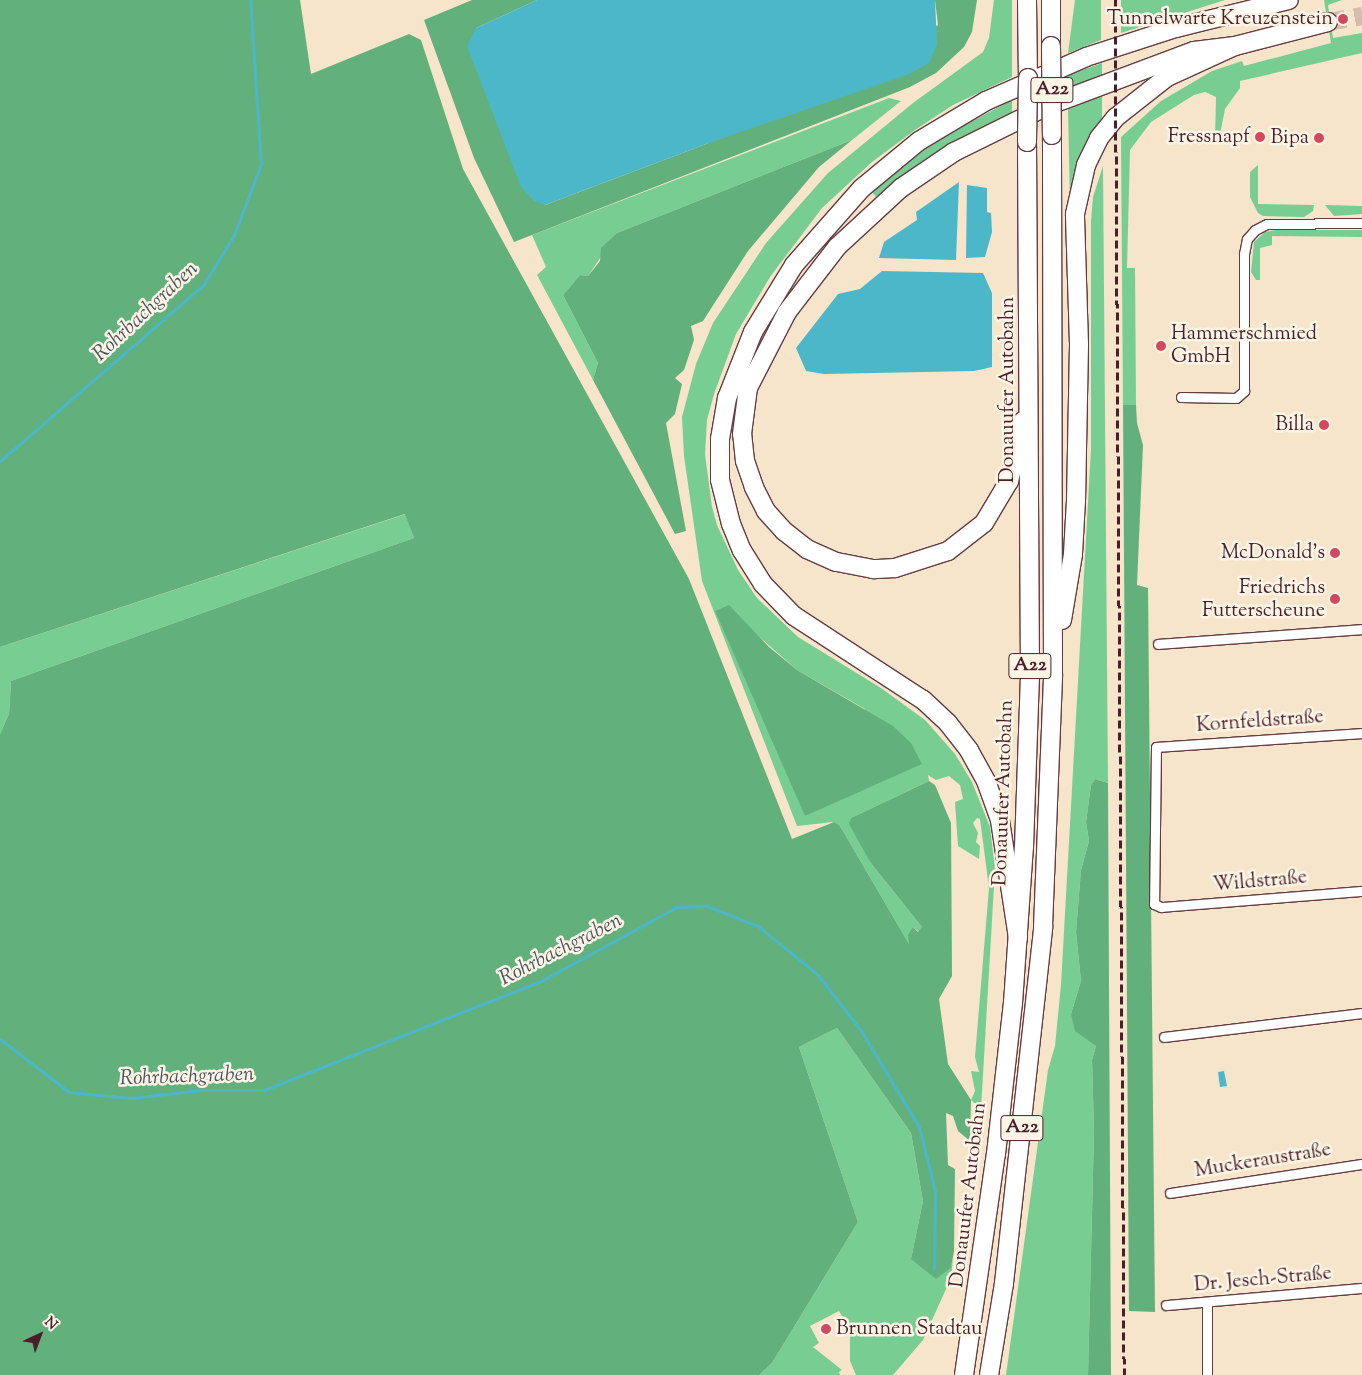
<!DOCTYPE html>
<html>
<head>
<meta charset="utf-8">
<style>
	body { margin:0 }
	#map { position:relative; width:1362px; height:1375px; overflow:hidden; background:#f6e4cb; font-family:"Sorts Mill Goudy",serif }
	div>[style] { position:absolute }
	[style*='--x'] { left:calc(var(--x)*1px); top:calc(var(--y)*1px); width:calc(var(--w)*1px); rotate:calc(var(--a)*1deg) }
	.green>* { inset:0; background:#78ce92 }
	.forest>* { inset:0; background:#62b17c }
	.water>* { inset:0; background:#4db7ca }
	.stream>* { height:3px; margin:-1.5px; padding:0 1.5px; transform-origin:1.5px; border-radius:1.5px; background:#4db7ca }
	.motorway-tunnel>* { height:18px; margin-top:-9px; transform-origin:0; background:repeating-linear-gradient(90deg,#d4bdab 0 18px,transparent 0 27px) }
	.roads { filter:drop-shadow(1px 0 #643d43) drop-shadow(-1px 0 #643d43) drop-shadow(0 1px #643d43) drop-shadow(0 -1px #643d43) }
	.minor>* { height:9px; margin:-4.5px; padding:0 4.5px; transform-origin:4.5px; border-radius:4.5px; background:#fff }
	.motorway>* { height:18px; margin:-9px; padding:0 9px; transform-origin:9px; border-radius:9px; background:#fff }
	.rail>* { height:3px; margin-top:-1.5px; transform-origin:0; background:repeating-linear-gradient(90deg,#4a1f2b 0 8px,transparent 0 12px) }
	.bridges { filter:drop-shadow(1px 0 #643d43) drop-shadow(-1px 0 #643d43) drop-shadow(0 1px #643d43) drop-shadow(0 -1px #643d43) }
	.motorway-bridge>* { height:18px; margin:-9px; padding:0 9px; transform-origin:9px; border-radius:9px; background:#fff }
	.dots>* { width:14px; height:14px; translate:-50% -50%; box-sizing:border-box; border:2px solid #fcf5e5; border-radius:50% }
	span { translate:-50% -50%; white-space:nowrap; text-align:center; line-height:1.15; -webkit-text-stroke:5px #fcf5e5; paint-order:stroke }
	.shield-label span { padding:1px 4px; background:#fcf5e5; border:1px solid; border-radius:4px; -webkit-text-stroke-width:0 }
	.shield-label { font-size:19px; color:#4a1f2b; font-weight:700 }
	.poi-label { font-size:20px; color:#4a1f2b }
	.right { translate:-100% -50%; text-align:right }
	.left { translate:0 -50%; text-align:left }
	.street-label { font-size:20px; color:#4a1f2b }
	.water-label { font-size:21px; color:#4b5463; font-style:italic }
	.north { position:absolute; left:15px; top:1310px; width:50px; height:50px; -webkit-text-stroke:4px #fcf5e5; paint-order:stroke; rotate:43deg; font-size:14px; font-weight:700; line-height:20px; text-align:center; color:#4a1f2b }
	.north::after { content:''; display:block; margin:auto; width:18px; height:22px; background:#4a1f2b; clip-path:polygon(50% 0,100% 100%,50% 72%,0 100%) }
</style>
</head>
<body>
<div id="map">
	<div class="green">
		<i style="clip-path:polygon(evenodd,994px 0,1012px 0,1012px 77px,953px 105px,915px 130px,872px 162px,822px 208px,770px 277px,736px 334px,714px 394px,707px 420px,705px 454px,712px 507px,717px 525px,738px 570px,757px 598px,798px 637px,881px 688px,925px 720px,955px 754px,972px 782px,990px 827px,995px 869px,981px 1109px,971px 1100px,975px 1091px,971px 1071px,979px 1072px,975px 1057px,989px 888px,980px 819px,977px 818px,973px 823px,978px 833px,976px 842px,980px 846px,979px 859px,958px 846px,955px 802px,963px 799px,960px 785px,949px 776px,936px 780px,928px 775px,929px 781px,851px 818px,870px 862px,922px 927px,919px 932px,913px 927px,909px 944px,840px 826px,833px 822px,797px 826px,702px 581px,684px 456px,682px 417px,696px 364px,713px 323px,766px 243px,828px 173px,913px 103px,983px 52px,989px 38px,994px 0,748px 627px,797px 670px,865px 709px,805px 816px,748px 627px)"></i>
		<i style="clip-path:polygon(1075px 0,1101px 0,1101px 40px,1068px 53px)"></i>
		<i style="clip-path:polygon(1121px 0,1225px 0,1121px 33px)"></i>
		<i style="clip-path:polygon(1324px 0,1342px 0,1328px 5px,1333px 38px,1362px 33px,1362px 53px,1240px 81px,1240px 88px,1225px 109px,1219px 139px,1215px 139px,1216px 97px,1205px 92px,1194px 95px,1151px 122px,1130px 150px,1127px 268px,1135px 268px,1136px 405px,1123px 405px,1121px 137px,1161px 101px,1212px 71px,1242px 61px,1244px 66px,1331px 43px)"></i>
		<i style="clip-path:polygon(1102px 63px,1102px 76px,1068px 89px,1068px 75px)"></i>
		<i style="clip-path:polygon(1102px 94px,1102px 123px,1070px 204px,1068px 108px)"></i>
		<i style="clip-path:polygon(889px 98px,901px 101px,852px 140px,617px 233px,588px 276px,580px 275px,563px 295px,598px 363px,593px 380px,537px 275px,546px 267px,532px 235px)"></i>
		<i style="clip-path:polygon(1012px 100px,1012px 114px,878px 199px,870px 190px,942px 137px)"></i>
		<i style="clip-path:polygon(1258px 165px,1258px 204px,1314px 205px,1313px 211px,1304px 217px,1263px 216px,1258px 213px,1250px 197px,1250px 172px)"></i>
		<i style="clip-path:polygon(1103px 166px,1108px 783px,1095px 779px,1091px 785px,1086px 822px,1089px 841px,1081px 870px,1076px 932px,1081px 981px,1071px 1014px,1096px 1046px,1092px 1060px,1094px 1132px,1088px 1375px,1006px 1375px,1048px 1070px,1055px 1046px,1061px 985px,1091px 449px,1091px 221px,1093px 197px)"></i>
		<i style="clip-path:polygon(1325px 205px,1362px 206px,1362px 214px,1334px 216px)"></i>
		<i style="clip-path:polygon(1276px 230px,1362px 230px,1362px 237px,1272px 236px,1272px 245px,1260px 248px,1260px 280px,1256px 280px,1251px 272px,1254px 242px,1265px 232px)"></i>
		<i style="clip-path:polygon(406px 514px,414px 538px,11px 681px,9px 714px,0 734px,0 647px)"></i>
		<i style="clip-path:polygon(837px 1028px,911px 1133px,923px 1201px,911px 1259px,951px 1268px,953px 1258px,951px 1278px,923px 1340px,893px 1375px,856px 1375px,850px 1361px,850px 1330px,839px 1311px,810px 1326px,819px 1343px,813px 1347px,842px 1370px,839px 1372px,840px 1375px,759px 1375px,772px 1363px,858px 1222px,799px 1047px)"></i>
	</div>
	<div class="forest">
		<i style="clip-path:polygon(0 0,300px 0,311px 74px,409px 34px,421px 40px,463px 169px,689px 579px,792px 839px,834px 822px,840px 826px,909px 944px,908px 935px,913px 927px,918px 932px,922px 927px,870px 862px,849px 824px,851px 818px,929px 781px,935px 785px,951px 823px,952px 976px,939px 999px,948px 1064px,971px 1100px,970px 1141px,958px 1131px,953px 1116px,946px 1113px,948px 1165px,955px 1169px,954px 1251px,951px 1268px,936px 1279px,911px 1259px,923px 1201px,911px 1133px,837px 1028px,799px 1047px,858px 1222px,772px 1363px,759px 1375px,0 1375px,0 734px,9px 714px,11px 681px,414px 538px,405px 514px,0 647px)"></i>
		<i style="clip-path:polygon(472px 0,537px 0,476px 28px,545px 205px,706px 144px,938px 25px,935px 0,977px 0,972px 32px,964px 47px,936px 73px,910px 87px,514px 242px,474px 158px,424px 20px)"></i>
		<i style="clip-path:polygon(852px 140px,819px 167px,748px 251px,703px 321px,691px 326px,694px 340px,684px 370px,675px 378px,682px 384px,675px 414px,666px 423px,686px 531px,675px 534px,593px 380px,598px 363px,563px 295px,580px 275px,588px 276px,600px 261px,601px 248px,617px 233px)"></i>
		<i style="clip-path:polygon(1123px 405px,1136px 405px,1137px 423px,1143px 445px,1137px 585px,1148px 588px,1155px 1312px,1129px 1311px)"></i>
		<i style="clip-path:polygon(729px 605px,769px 647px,797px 670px,893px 726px,911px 743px,922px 764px,805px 816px,715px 611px)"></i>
		<i style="clip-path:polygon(1095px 779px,1108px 783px,1111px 1375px,1088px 1375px,1094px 1132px,1092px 1060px,1096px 1046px,1075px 1031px,1071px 1014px,1081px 981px,1076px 932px,1081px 870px,1089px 841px,1086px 822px,1091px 785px)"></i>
	</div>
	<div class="water">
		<i style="clip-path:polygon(537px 0,935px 0,937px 44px,929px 63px,909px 74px,706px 144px,545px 205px,534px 201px,521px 187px,467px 46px,476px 28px)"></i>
		<i style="clip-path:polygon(959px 182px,956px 260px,879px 258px,884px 242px,917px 220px,916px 212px)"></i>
		<i style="clip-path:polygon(967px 185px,987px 188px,987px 212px,991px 213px,992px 232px,985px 257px,966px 258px)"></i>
		<i style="clip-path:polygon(882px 271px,983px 273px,992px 293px,992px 367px,974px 371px,824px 374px,806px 371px,796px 348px,838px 294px,860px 289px)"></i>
		<i style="clip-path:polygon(1224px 1071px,1227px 1086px,1220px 1087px,1218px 1072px)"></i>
	</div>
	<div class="stream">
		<i style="--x:0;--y:461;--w:270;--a:-40.9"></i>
		<i style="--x:204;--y:284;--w:57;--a:-58.5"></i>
		<i style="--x:234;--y:235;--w:76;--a:-69.2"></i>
		<i style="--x:261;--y:164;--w:164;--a:-93.8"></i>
		<i style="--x:0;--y:1039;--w:87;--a:37.5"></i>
		<i style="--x:69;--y:1092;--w:62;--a:5.5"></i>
		<i style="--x:131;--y:1098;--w:71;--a:-6.4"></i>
		<i style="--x:202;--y:1090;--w:62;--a:0"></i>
		<i style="--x:264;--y:1090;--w:298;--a:-21.5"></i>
		<i style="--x:541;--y:981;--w:155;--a:-28.6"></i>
		<i style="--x:677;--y:907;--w:30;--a:-2"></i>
		<i style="--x:707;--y:906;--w:55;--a:21.4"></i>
		<i style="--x:758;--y:926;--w:77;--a:39.2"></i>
		<i style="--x:818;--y:975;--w:72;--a:52.3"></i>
		<i style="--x:862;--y:1032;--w:111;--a:59"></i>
		<i style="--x:919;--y:1127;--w:66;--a:76"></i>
		<i style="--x:935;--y:1191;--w:77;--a:90.7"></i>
	</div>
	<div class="motorway-tunnel">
		<i style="--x:1328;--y:22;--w:35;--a:-10"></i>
	</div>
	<div class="roads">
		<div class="minor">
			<i style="--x:1181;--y:397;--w:55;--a:1"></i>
			<i style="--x:1236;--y:398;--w:11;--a:-41"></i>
			<i style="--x:1244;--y:391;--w:137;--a:-90"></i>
			<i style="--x:1244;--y:254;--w:15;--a:-79"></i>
			<i style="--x:1247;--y:239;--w:12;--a:-48"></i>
			<i style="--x:1255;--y:230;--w:13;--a:-27"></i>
			<i style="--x:1267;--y:224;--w:95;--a:-0.6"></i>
			<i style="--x:1158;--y:644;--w:205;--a:-4.2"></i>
			<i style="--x:1362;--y:733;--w:206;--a:176.1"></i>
			<i style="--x:1156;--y:747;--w:157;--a:90.7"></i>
			<i style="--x:1154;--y:904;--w:8;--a:23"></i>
			<i style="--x:1161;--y:907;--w:202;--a:-4.6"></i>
			<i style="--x:1164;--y:1037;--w:199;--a:-6.9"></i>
			<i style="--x:1170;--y:1193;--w:194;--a:-8.6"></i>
			<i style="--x:1207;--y:1303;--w:72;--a:90"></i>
			<i style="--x:1166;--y:1305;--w:197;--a:-5"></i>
		</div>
		<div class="motorway">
			<i style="--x:1027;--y:0;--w:78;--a:89.3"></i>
			<i style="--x:1051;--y:0;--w:46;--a:90"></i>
			<i style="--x:1023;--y:421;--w:62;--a:103.1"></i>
			<i style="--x:1009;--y:481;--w:49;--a:120.8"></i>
			<i style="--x:984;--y:523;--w:46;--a:142.1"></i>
			<i style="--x:948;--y:551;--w:56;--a:162.2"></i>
			<i style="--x:895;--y:568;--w:22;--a:177"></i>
			<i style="--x:873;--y:569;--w:38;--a:-169"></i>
			<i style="--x:836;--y:562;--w:32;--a:-156"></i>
			<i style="--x:807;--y:549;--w:29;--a:-142"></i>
			<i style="--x:784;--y:531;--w:27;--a:-132"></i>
			<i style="--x:766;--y:511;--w:27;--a:-117"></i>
			<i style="--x:754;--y:487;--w:28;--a:-109"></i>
			<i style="--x:745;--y:461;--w:27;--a:-96"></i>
			<i style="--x:742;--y:434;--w:46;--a:-82.6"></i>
			<i style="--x:748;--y:388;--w:85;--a:-62.8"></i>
			<i style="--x:787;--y:312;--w:82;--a:-52.4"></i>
			<i style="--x:837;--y:247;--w:87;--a:-42.7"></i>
			<i style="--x:901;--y:188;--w:64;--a:-34.2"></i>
			<i style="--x:954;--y:152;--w:104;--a:-26.3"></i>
			<i style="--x:1047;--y:106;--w:157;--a:-20.5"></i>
			<i style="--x:1194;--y:51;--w:41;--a:-7"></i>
			<i style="--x:1062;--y:620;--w:67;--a:-80.5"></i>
			<i style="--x:1073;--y:554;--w:53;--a:-86.8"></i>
			<i style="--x:1076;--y:501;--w:157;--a:-88.9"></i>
			<i style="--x:1079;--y:344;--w:130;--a:-91.8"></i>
			<i style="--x:1075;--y:214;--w:50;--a:-77.3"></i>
			<i style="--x:1086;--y:165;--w:30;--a:-64"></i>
			<i style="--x:1099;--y:138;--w:26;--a:-51"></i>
			<i style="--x:1115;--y:118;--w:66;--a:-38.3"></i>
			<i style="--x:1167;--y:77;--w:75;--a:-24.5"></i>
			<i style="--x:1235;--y:46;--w:96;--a:-14.5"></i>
			<i style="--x:1018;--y:938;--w:119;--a:-98.7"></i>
			<i style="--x:1000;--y:820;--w:41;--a:-109.7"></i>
			<i style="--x:986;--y:781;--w:35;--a:-119"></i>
			<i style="--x:969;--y:750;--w:34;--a:-128"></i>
			<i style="--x:948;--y:723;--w:34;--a:-137"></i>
			<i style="--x:923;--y:700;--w:154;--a:-146.9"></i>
			<i style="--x:794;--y:616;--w:45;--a:-134.1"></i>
			<i style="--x:763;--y:584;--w:39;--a:-122"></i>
			<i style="--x:742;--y:551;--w:29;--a:-112"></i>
			<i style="--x:731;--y:524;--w:45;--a:-104"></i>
			<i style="--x:720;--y:480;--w:41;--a:-90"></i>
			<i style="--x:720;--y:439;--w:42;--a:-80.3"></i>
			<i style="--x:727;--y:398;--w:71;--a:-68.5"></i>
			<i style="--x:753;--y:332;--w:79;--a:-58.5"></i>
			<i style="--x:794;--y:265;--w:103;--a:-48.6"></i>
			<i style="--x:862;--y:188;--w:74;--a:-39.5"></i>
			<i style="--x:919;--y:141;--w:78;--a:-30.8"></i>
			<i style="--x:986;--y:101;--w:109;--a:-23.7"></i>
			<i style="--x:1086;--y:57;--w:95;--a:-17.9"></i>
			<i style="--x:1176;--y:28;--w:116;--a:-13.9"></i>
			<i style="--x:964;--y:1375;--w:223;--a:-81.8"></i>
			<i style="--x:996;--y:1154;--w:152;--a:-83.6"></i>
			<i style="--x:1013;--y:1003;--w:156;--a:-86"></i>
			<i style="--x:1024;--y:847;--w:170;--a:-88"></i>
			<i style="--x:1030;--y:677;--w:535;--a:-90.32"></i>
			<i style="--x:989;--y:1375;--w:93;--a:-80.7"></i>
			<i style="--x:1004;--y:1283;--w:358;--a:-83.7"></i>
			<i style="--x:1043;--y:927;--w:253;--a:-87.7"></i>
			<i style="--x:1053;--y:674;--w:539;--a:-90.11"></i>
		</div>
	</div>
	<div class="rail">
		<i style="--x:1115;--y:0;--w:1375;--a:89.62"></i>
	</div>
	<div class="bridges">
		<div class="motorway-bridge">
			<i style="--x:1051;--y:46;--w:89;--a:89.4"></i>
			<i style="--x:1027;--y:142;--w:64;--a:-89.1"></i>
		</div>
	</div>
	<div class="dots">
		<i style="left:1343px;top:19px;background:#d1495b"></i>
		<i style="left:1260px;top:137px;background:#d1495b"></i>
		<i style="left:1319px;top:138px;background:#d1495b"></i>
		<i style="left:1161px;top:346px;background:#d1495b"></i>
		<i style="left:1324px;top:425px;background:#d1495b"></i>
		<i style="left:1335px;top:553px;background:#d1495b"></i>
		<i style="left:1335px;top:599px;background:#d1495b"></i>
		<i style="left:826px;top:1329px;background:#d1495b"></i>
	</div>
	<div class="shield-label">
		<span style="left:1052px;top:90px">A22</span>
		<span style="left:1030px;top:666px">A22</span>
		<span style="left:1022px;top:1128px">A22</span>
	</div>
	<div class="poi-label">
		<span class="right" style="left:1333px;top:19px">Tunnelwarte Kreuzenstein</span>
		<span class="right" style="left:1250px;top:137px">Fressnapf</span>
		<span class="right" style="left:1309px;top:138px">Bipa</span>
		<span class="left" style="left:1171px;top:346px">Hammerschmied<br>GmbH</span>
		<span class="right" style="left:1314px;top:425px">Billa</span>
		<span class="right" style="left:1325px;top:553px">McDonald's</span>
		<span class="right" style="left:1325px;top:600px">Friedrichs<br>Futterscheune</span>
		<span class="left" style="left:836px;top:1329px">Brunnen Stadtau</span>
	</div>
	<div class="street-label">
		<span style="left:1008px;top:390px;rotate:-90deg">Donauufer Autobahn</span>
		<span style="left:1260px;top:722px;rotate:-4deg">Kornfeldstraße</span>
		<span style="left:1004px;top:793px;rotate:-88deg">Donauufer Autobahn</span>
		<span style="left:1260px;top:882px;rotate:-5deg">Wildstraße</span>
		<span style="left:1263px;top:1161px;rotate:-9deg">Muckeraustraße</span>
		<span style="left:969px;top:1195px;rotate:-83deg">Donauufer Autobahn</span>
		<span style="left:1263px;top:1280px;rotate:-5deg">Dr. Jesch-Straße</span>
	</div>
	<div class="water-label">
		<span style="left:146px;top:312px;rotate:-43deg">Rohrbachgraben</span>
		<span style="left:561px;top:950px;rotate:-27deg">Rohrbachgraben</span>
		<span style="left:187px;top:1077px;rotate:-2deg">Rohrbachgraben</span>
	</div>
	<div class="north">N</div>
</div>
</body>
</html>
